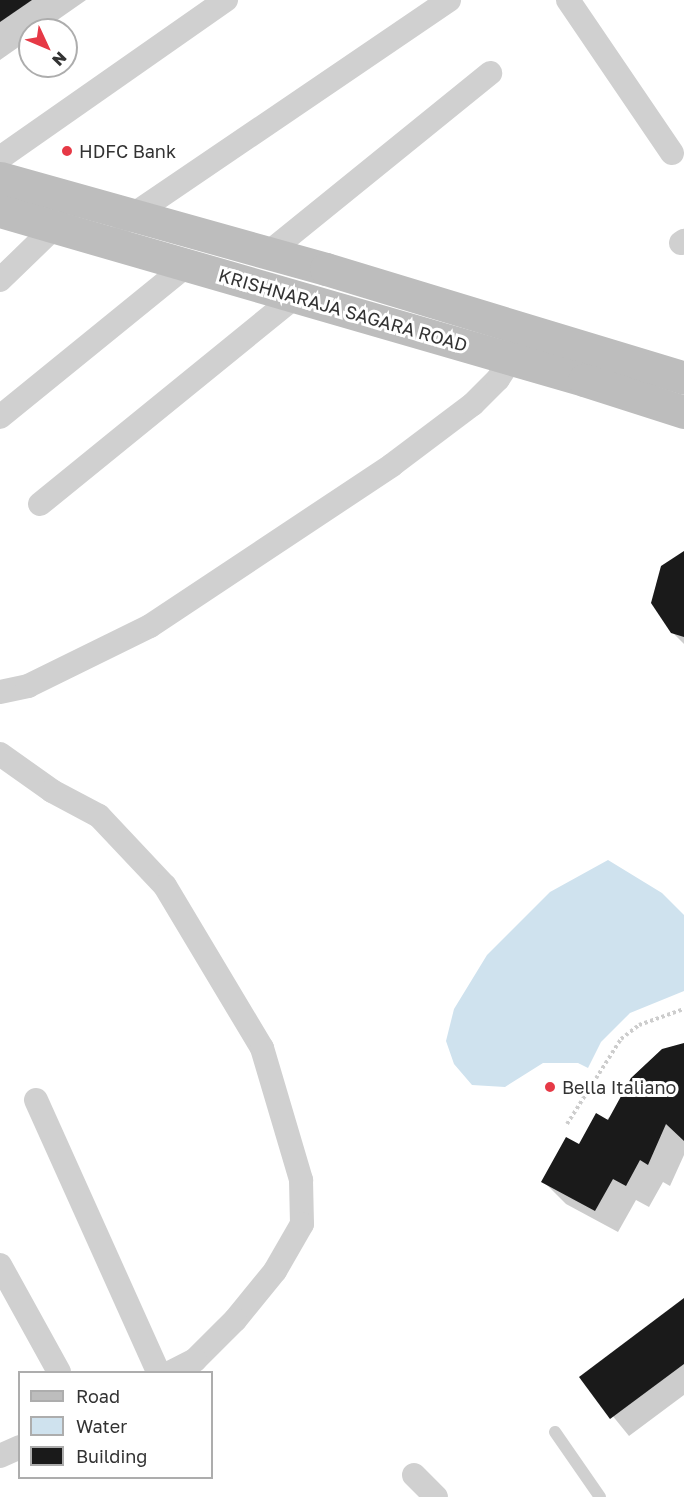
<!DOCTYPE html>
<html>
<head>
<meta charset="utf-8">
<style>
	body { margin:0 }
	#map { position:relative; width:684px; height:1497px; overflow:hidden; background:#fff; font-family:"Golos Text",sans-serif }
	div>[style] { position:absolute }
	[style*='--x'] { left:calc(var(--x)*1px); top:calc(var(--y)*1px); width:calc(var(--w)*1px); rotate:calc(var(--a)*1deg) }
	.water>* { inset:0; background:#cfe2ee }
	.shadow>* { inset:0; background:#0003 }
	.building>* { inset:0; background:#1a1a1a }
	.path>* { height:4px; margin-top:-2px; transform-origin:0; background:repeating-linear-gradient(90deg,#cdcdcd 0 3px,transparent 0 6px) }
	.lane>* { height:12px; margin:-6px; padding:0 6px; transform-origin:6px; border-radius:6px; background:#d0d0d0 }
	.street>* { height:24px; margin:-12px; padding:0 12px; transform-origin:12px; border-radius:12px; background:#d0d0d0 }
	.secondary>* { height:33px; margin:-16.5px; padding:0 16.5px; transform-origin:16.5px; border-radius:16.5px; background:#bdbdbd }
	.dots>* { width:16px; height:16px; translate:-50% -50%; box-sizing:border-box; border:3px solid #fff; border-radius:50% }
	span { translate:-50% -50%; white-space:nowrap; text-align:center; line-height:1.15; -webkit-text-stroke:6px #fff; paint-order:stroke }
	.poi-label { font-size:18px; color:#333 }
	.left { translate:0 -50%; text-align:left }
	.street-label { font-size:18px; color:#333 }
	.legend { position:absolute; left:18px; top:1371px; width:195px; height:108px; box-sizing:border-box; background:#fff; border:2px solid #adadad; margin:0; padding:8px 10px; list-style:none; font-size:18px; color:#333 }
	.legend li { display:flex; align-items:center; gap:12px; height:30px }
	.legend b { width:30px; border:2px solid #adadad }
	.north { position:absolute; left:18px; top:18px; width:60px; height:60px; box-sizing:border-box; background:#fff; border:2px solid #adadad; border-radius:50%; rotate:134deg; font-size:16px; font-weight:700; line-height:24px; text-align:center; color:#333 }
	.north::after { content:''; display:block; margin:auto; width:21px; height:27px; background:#e63946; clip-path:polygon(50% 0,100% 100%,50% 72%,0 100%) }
</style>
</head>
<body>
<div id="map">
	<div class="water">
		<i style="clip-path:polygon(608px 860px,662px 893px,684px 915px,684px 991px,630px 1013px,601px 1042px,588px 1068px,578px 1063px,543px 1063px,505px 1087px,472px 1085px,454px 1064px,446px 1041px,454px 1009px,487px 955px,550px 892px)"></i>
	</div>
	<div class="shadow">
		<i style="clip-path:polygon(0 0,86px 0,43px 30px,30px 30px,30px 39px,0 60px)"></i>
		<i style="clip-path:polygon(684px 553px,684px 644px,672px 632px)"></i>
		<i style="clip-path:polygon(684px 1045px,684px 1155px,670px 1186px,663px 1182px,649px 1207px,636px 1200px,618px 1232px,566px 1204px,543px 1181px)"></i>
		<i style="clip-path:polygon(684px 1300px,684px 1395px,629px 1436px,581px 1377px)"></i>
	</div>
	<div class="building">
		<i style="clip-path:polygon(0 0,32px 0,0 22px)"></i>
		<i style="clip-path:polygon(684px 551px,684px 637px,671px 633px,651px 603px,661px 566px)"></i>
		<i style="clip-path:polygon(684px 1043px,684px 1141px,666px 1124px,648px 1165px,640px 1160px,626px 1186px,613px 1179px,595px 1211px,541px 1182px,566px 1137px,579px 1144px,596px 1113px,608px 1120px,631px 1078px,662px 1049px)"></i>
		<i style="clip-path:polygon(684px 1298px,684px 1364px,610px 1419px,579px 1377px)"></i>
	</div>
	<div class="path">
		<i style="--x:567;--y:1124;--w:101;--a:-57.6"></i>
		<i style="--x:621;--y:1039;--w:23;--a:-38"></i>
		<i style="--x:639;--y:1025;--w:48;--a:-19.6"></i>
	</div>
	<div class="lane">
		<i style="--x:555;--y:1432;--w:79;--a:55.3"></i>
	</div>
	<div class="street">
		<i style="--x:568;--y:0;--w:185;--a:55.8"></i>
		<i style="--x:0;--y:158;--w:276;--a:-35"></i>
		<i style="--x:124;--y:221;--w:393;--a:-34.2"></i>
		<i style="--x:681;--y:243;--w:4;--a:-34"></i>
		<i style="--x:268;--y:253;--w:286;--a:-39"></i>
		<i style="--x:0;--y:280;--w:92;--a:-44.1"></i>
		<i style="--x:0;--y:417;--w:242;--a:-39.1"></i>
		<i style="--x:40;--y:504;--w:330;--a:-39.1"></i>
		<i style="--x:0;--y:692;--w:29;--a:-12"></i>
		<i style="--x:28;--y:686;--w:136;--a:-26.2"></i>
		<i style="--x:150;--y:626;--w:291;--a:-33.6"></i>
		<i style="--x:392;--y:465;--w:101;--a:-37"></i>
		<i style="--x:473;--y:404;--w:35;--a:-45"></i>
		<i style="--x:498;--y:379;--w:38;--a:-57"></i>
		<i style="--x:0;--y:754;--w:64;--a:35.4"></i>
		<i style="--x:52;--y:791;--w:53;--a:28"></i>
		<i style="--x:99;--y:816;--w:96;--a:46.7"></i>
		<i style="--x:165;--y:886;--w:189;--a:59.1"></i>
		<i style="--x:262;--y:1048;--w:138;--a:73.5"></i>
		<i style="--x:301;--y:1180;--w:44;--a:88.7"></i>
		<i style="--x:302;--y:1224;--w:54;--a:119.9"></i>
		<i style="--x:275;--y:1271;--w:63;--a:129.2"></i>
		<i style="--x:235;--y:1320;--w:57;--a:135"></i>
		<i style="--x:195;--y:1360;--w:27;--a:153"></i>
		<i style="--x:36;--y:1100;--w:298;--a:65.8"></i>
		<i style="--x:0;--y:1265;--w:122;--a:61.1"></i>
		<i style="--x:0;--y:1456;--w:22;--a:-24"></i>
		<i style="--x:414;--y:1475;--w:31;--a:45"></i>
	</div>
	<div class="secondary">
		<i style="--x:0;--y:178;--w:338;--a:15.6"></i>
		<i style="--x:326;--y:269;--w:374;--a:16.9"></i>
		<i style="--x:0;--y:211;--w:608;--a:16.14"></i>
		<i style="--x:584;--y:380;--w:105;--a:17.7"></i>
	</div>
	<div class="dots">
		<i style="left:67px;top:151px;background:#e63946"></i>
		<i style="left:550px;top:1087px;background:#e63946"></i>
	</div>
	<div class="poi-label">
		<span class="left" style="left:79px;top:151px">HDFC Bank</span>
		<span class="left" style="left:562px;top:1087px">Bella Italiano</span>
	</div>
	<div class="street-label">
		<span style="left:343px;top:310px;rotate:16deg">KRISHNARAJA SAGARA ROAD</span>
	</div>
	<ul class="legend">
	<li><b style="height:8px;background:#bdbdbd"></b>Road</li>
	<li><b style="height:16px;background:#cfe2ee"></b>Water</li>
	<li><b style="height:16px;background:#1a1a1a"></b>Building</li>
	</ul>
	<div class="north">N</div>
</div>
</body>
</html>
